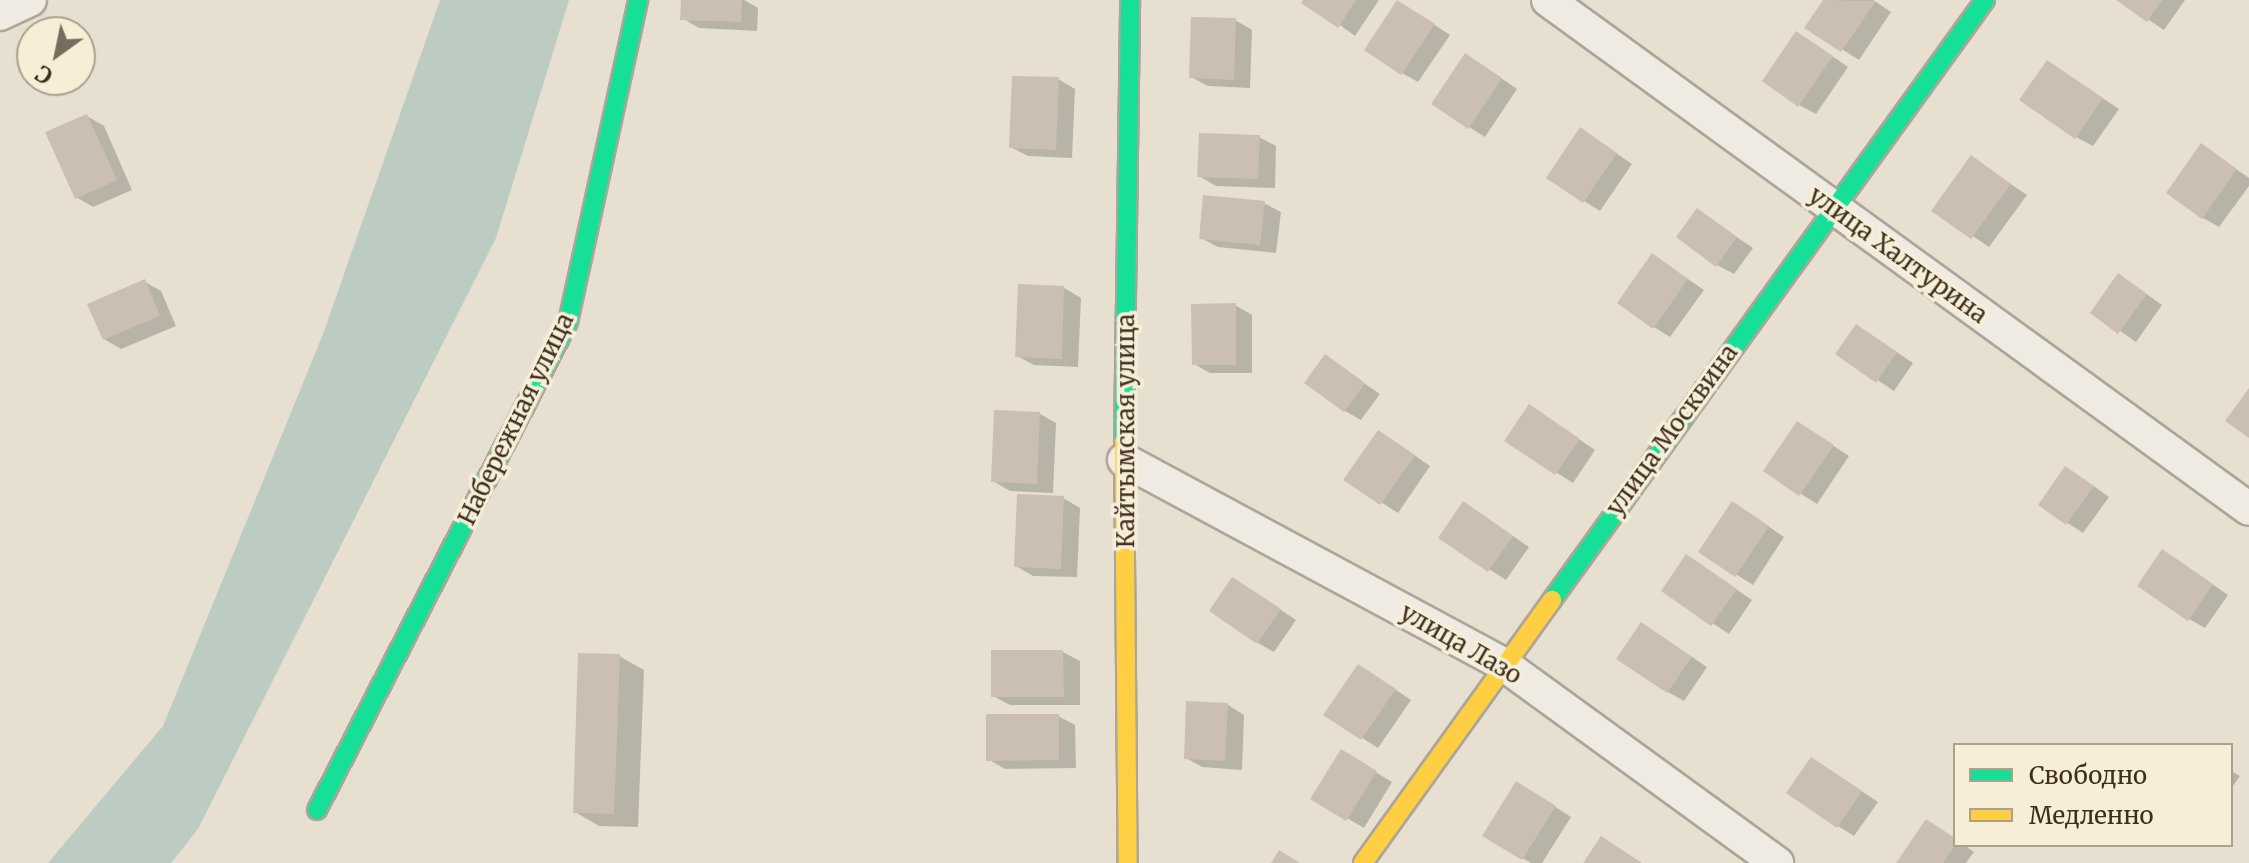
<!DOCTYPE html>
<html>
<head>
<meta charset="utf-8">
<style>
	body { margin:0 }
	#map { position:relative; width:2249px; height:863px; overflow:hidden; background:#e7e0d1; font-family:Merriweather,serif }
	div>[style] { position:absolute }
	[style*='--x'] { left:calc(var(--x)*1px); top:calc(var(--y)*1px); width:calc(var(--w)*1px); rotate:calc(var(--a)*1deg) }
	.water>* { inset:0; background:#bcccc2 }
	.shadow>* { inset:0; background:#0003 }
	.building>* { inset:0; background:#cbbfb2 }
	.roads { filter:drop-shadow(2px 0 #ada599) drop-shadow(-2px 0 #ada599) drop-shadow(0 2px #ada599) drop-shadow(0 -2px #ada599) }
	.street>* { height:32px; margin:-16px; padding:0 16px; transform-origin:16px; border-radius:16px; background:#efebe3 }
	.fast>* { height:18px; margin:-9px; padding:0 9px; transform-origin:9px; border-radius:9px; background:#16e098 }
	.slow>* { height:18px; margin:-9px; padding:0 9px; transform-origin:9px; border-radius:9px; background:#ffcf43 }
	span { translate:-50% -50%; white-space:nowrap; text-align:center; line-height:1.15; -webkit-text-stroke:7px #f7eed8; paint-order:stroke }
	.street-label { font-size:24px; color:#3d2e20 }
	.legend { position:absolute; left:1953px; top:743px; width:280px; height:104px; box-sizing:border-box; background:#f7eed8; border:2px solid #ada18e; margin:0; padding:10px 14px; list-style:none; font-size:24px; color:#3d2e20 }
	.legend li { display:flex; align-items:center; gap:16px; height:40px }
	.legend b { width:40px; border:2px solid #ada18e }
	.north { position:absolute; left:16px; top:16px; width:80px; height:80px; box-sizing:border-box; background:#f7eed8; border:2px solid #ada18e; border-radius:50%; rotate:213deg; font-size:22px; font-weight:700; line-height:32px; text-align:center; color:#3d2e20 }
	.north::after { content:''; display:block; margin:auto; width:28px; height:36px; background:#786c5e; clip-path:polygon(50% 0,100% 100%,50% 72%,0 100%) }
</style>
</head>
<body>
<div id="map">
	<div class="water">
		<i style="clip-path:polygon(440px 0,569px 0,496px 238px,198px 829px,171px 863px,48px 863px,163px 726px,323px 334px)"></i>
	</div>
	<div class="shadow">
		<i style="clip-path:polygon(683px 0,744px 0,758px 8px,757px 31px,699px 28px,682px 18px)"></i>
		<i style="clip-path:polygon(1306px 0,1379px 0,1355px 36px)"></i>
		<i style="clip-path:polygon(1825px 0,1873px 0,1891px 12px,1859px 60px,1807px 27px)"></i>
		<i style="clip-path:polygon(2119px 0,2185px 0,2164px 30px)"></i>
		<i style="clip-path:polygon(1398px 1px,1450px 35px,1418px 82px,1402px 73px)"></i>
		<i style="clip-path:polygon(1235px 20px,1252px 30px,1250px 88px,1208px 86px,1191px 77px)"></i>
		<i style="clip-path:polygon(1813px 43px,1848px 67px,1816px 114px,1799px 105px)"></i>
		<i style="clip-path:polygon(2048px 62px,2119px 109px,2093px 146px,2076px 137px)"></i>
		<i style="clip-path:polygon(1482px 65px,1517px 89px,1485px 137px,1469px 127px)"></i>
		<i style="clip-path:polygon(1058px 79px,1075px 89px,1072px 158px,1028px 156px,1011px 147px)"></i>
		<i style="clip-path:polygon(87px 116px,104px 126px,132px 190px,93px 207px,76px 197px)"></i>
		<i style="clip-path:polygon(1259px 137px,1276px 146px,1275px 188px,1216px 186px,1199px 176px)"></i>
		<i style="clip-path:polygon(1597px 140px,1632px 164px,1600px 211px,1584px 201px)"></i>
		<i style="clip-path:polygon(2202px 146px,2249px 178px,2249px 186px,2219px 227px,2203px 218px)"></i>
		<i style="clip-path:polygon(1972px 158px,2027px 195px,1989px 247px,1934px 210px)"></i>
		<i style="clip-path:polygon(1264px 203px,1281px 212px,1276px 253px,1218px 247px,1201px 238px)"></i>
		<i style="clip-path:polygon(1698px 211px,1753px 248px,1734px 274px,1717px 265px)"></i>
		<i style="clip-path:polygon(1669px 266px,1704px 290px,1670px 337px,1654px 327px)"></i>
		<i style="clip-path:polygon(145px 282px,161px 291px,176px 326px,121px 349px,104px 339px)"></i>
		<i style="clip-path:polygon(2135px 286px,2162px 305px,2136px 342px,2093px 312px)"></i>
		<i style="clip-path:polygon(1064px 288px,1081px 298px,1078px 367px,1034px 365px,1017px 356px)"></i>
		<i style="clip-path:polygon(1235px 305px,1252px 315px,1252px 373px,1210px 373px,1194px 364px)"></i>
		<i style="clip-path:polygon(1873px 336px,1913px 363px,1894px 391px,1838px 354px)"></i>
		<i style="clip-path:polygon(1325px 357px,1380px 394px,1361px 420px,1345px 411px)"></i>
		<i style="clip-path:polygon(1040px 414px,1056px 423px,1053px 493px,1010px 491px,993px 481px)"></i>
		<i style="clip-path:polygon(1546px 417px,1595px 450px,1573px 483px,1507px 441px)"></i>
		<i style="clip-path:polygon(1814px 433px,1849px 456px,1817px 504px,1765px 471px)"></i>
		<i style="clip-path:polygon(1395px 442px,1430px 466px,1398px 513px,1346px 480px)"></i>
		<i style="clip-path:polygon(2082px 478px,2109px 497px,2083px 533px,2040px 505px)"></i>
		<i style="clip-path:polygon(1063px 498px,1080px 508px,1077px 577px,1033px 576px,1016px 566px)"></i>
		<i style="clip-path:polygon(1480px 513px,1529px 547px,1506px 580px,1440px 537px)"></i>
		<i style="clip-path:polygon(1749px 513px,1784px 537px,1753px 585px,1701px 552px)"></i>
		<i style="clip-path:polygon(2179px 561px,2228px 595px,2205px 628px,2189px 619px)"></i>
		<i style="clip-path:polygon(1703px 567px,1752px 600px,1729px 634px,1664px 591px)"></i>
		<i style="clip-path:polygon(1249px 589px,1296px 620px,1274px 652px,1258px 643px)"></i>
		<i style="clip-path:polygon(1658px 634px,1707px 667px,1684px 701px,1668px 692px)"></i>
		<i style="clip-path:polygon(1063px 652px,1080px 661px,1080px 705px,1010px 705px,993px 696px)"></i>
		<i style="clip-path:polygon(619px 656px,644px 670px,638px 827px,599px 826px,575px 812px)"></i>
		<i style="clip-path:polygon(1375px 676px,1411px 700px,1378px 748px,1326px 715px)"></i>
		<i style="clip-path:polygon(1228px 705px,1244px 715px,1242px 770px,1202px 767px,1186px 758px)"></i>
		<i style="clip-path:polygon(1058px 716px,1075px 725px,1076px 768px,1005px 769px,988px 759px)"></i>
		<i style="clip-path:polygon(1342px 752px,1392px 782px,1364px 828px,1313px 798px)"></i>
		<i style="clip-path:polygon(1828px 769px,1878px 802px,1854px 836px,1838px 826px)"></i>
		<i style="clip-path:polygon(2231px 771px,2240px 776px,2231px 789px)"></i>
		<i style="clip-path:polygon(1534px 793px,1571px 817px,1542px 863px,1531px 863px,1485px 835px)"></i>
		<i style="clip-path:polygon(1955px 839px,1955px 845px,1964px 845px,1974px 852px,1966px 863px,1898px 863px)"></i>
	</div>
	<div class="building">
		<i style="clip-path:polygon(681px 0,742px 0,741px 22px,680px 20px)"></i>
		<i style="clip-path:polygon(1303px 0,1356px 0,1338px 28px,1301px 3px)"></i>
		<i style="clip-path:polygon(1397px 0,1435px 24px,1401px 75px,1364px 50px)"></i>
		<i style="clip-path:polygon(1823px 0,1876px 1px,1841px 52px,1804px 28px)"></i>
		<i style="clip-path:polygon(2116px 0,2162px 0,2147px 22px)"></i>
		<i style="clip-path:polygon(1191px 17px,1236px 18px,1234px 80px,1189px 78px)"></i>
		<i style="clip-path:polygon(1796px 31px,1833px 56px,1798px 107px,1762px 81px)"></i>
		<i style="clip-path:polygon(1465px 53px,1502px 78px,1468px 129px,1431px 104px)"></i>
		<i style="clip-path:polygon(2047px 60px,2103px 98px,2075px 139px,2019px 100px)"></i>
		<i style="clip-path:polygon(1012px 76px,1059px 77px,1056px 150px,1009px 148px)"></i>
		<i style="clip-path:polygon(87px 114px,117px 180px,75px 199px,45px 132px)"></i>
		<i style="clip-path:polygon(1580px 127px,1617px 153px,1583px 203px,1546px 178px)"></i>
		<i style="clip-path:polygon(1199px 133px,1260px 135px,1258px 179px,1197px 177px)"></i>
		<i style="clip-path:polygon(2201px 143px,2237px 169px,2202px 219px,2166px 193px)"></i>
		<i style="clip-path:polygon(1971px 155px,2011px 184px,1971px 239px,1931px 211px)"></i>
		<i style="clip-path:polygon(1203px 195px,1265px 201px,1260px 245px,1199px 239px)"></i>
		<i style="clip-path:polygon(1697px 208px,1737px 237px,1716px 267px,1676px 237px)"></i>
		<i style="clip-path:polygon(1652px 253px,1688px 279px,1653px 329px,1617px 303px)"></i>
		<i style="clip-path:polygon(2118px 273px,2147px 294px,2118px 334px,2090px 313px)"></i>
		<i style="clip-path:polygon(145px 279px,160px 316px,103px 340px,87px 304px)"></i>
		<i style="clip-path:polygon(1018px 284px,1064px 286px,1062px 359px,1015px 357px)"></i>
		<i style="clip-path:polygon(1236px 303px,1236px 365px,1192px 365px,1191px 304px)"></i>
		<i style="clip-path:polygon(1856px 324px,1897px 352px,1876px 383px,1835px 354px)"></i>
		<i style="clip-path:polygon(1325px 354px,1365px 383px,1344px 412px,1304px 383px)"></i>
		<i style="clip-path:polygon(2249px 388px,2249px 438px,2225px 421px)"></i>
		<i style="clip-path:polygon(1529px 404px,1580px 439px,1555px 475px,1504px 441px)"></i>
		<i style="clip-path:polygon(994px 410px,1040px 412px,1037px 484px,991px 482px)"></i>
		<i style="clip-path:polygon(1797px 421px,1834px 445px,1799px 496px,1763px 471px)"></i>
		<i style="clip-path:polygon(1378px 430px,1415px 455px,1380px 505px,1343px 480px)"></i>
		<i style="clip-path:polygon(2065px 466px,2094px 486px,2066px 525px,2038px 505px)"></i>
		<i style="clip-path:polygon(1017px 494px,1064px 496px,1061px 569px,1014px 567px)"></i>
		<i style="clip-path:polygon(1463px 501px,1513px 536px,1488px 572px,1438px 538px)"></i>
		<i style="clip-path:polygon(1732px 501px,1769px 526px,1735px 577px,1698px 552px)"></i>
		<i style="clip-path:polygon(2162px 549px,2213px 584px,2188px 621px,2137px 586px)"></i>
		<i style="clip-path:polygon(1686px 554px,1737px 589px,1711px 626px,1661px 591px)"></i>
		<i style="clip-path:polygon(1232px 577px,1281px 609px,1257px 644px,1209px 611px)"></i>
		<i style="clip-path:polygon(1641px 622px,1692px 657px,1667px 693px,1616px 659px)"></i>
		<i style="clip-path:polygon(991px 650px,1063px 650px,1064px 697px,991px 697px)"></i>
		<i style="clip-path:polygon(578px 653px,620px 654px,614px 814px,573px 813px)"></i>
		<i style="clip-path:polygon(1358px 664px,1396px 689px,1361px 740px,1323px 715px)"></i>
		<i style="clip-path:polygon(1186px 701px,1228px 703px,1225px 761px,1184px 759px)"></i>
		<i style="clip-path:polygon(986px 714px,1059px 714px,1059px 760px,986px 761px)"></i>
		<i style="clip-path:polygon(1341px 749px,1377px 771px,1346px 821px,1310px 799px)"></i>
		<i style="clip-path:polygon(1811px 757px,1862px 791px,1837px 828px,1786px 793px)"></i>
		<i style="clip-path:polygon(1516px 781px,1556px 806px,1522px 860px,1482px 836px)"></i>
		<i style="clip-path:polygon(1926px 819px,1955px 838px,1955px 846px,1943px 863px,1896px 863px)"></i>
		<i style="clip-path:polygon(1601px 836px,1642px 863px,1583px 863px)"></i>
		<i style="clip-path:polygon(1279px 850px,1300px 863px,1271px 863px)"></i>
	</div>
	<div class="roads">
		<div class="street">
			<i style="--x:1548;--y:0;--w:866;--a:35.98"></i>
			<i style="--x:0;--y:14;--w:33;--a:-25"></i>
			<i style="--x:1124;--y:460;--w:430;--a:28.3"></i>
			<i style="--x:1503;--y:664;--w:339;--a:36"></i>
		</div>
		<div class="fast">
			<i style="--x:1124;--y:442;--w:442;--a:-89.2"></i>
			<i style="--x:1552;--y:600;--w:740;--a:-54.18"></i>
			<i style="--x:317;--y:810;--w:549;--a:-62.78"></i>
			<i style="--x:568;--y:322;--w:330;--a:-77.7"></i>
		</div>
		<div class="slow">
			<i style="--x:1124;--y:442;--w:421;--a:89.5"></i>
			<i style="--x:1363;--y:863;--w:324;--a:-54.3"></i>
		</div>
	</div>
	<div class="street-label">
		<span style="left:1898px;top:255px;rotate:36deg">улица Халтурина</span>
		<span style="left:516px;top:419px;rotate:-64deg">Набережная улица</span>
		<span style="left:1672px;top:430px;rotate:-54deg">улица Москвина</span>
		<span style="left:1126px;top:431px;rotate:-90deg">Кайтымская улица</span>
		<span style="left:1461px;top:644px;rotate:30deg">улица Лазо</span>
	</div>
	<ul class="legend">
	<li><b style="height:10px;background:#16e098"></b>Свободно</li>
	<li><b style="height:10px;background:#ffcf43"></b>Медленно</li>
	</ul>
	<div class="north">С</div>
</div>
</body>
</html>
